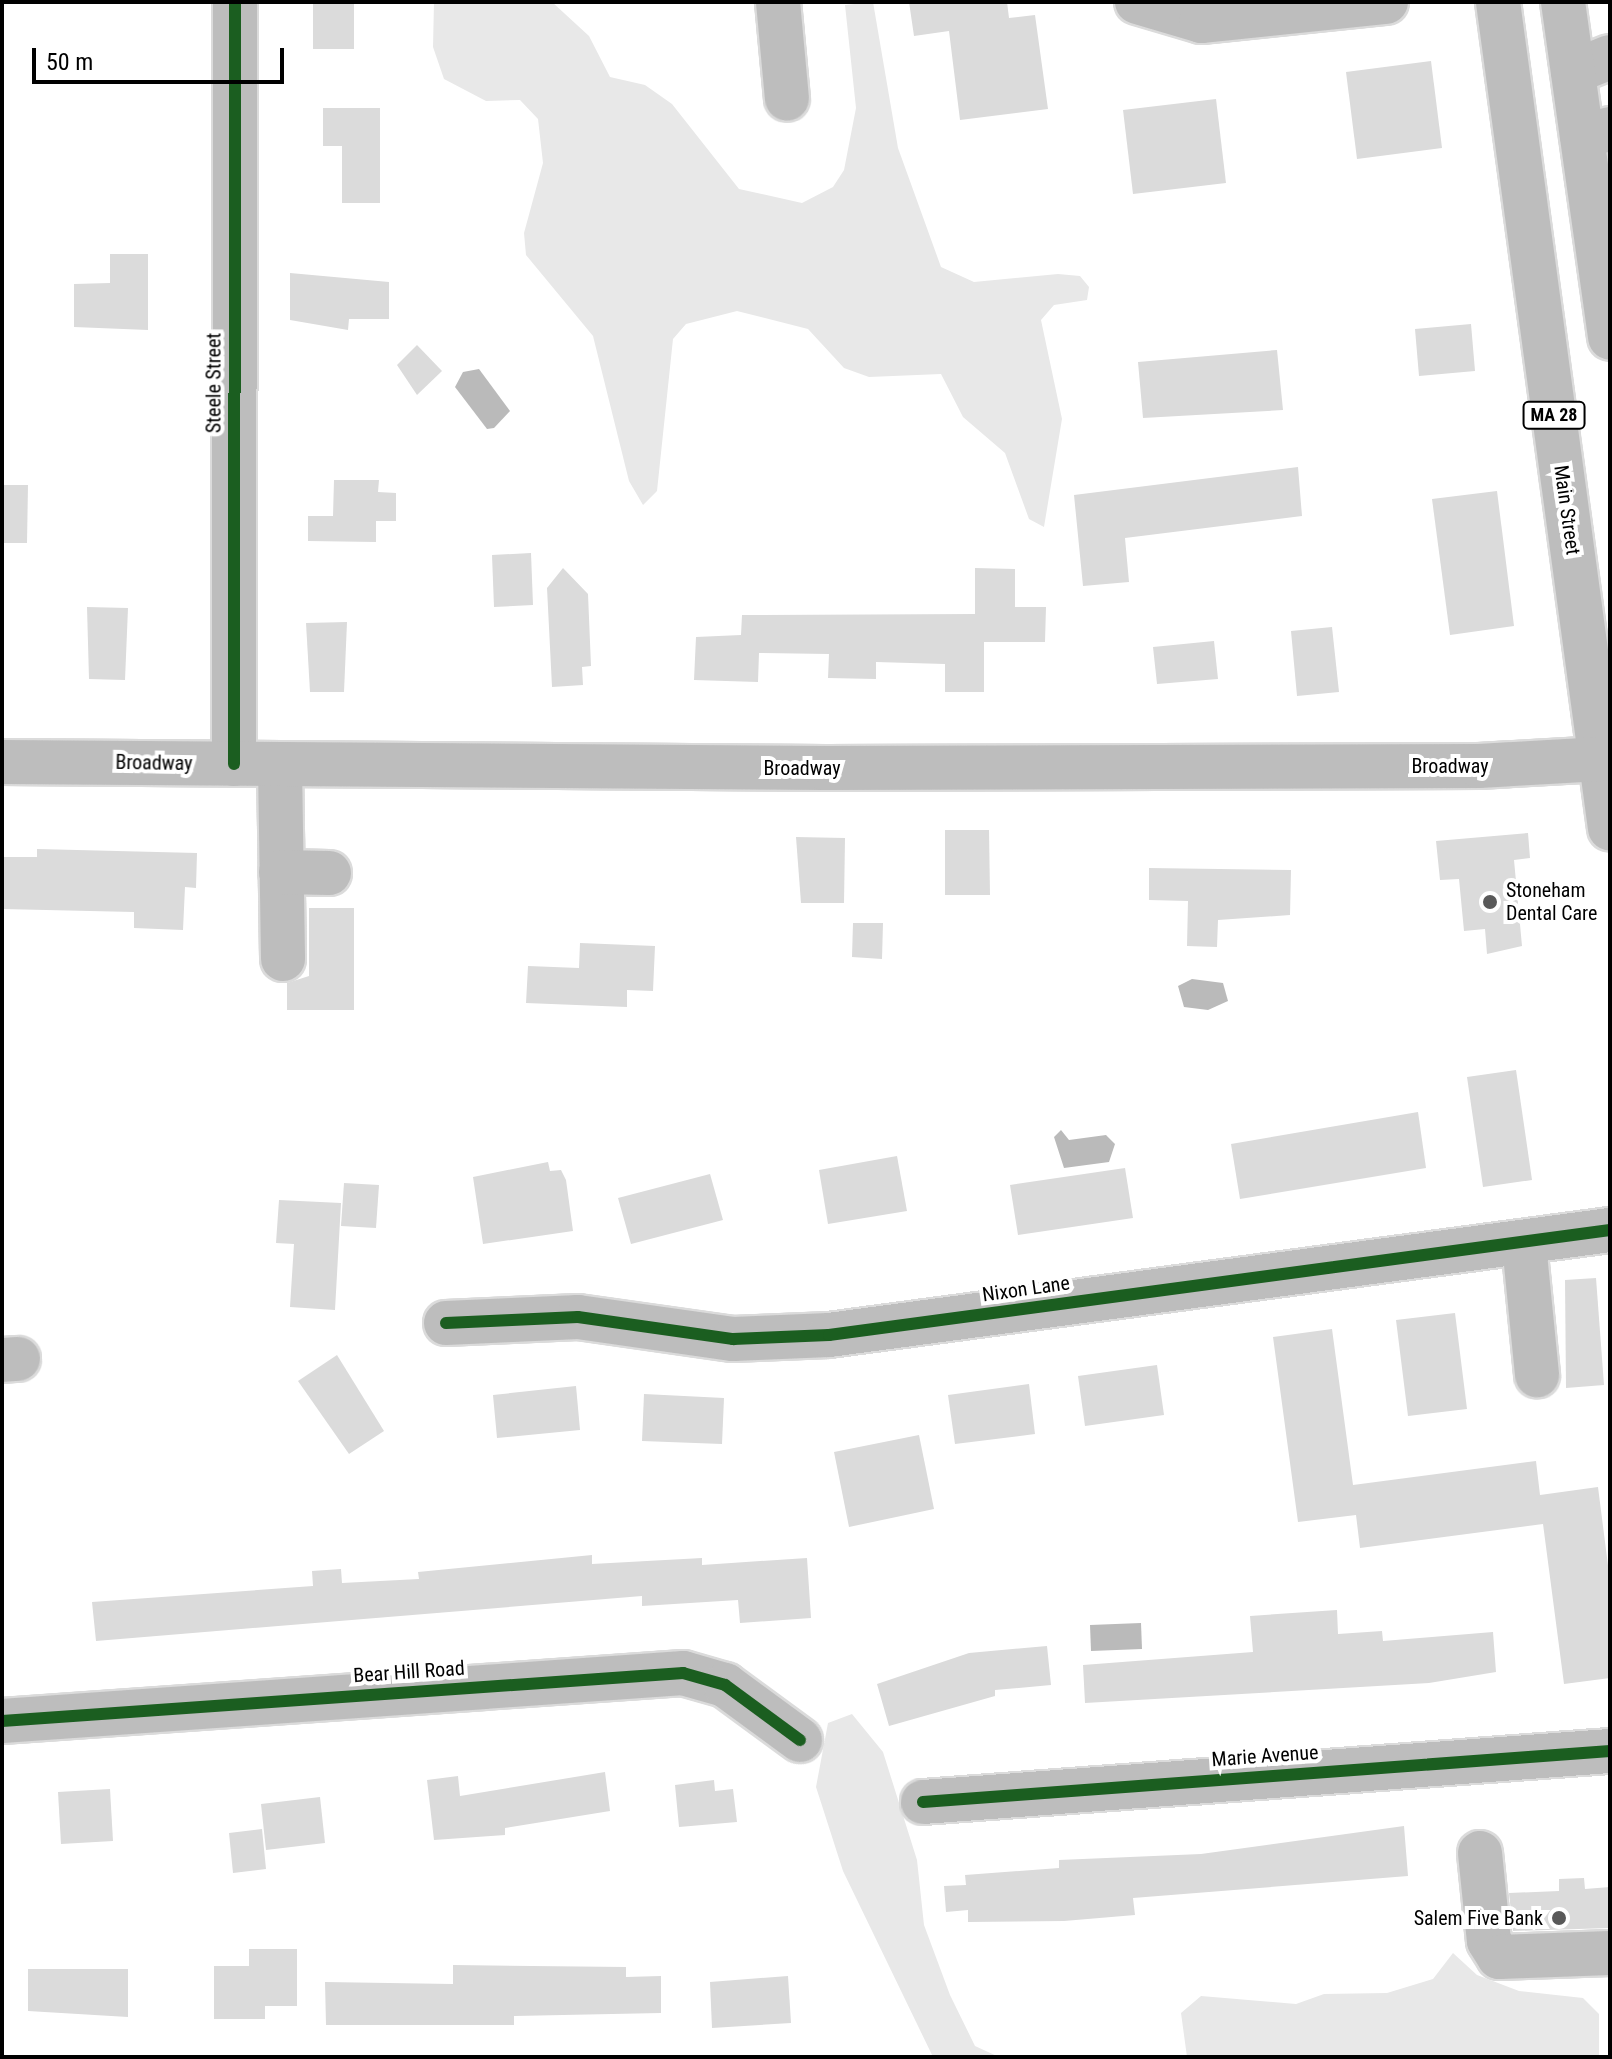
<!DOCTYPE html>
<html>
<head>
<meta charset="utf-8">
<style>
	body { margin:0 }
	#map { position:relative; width:1612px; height:2059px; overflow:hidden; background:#fff; font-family:"Roboto Condensed",sans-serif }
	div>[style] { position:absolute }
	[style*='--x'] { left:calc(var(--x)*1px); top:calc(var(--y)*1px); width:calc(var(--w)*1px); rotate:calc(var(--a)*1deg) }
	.green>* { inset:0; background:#e8e8e8 }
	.water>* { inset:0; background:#bababa }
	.building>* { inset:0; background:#dbdbdb }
	.roads { filter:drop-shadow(2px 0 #dbdbdb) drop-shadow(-2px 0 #dbdbdb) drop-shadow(0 2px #dbdbdb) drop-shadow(0 -2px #dbdbdb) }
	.minor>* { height:44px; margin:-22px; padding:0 22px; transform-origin:22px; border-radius:22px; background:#bdbdbd }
	.major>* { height:44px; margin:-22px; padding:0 22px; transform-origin:22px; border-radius:22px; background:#bdbdbd }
	.cycleway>* { height:12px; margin:-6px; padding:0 6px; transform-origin:6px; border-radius:6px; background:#1b5e20 }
	.dots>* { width:22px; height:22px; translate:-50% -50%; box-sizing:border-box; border:4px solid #fff; border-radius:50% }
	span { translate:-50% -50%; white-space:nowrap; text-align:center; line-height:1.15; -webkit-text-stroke:8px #fff; paint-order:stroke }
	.shield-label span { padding:2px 6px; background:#fff; border:2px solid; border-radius:6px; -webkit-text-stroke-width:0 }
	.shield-label { font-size:18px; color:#000; font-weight:700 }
	.street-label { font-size:20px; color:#000 }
	.poi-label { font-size:20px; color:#000 }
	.left { translate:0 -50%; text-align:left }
	.right { translate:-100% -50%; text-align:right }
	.frame { position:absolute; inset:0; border:4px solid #000; pointer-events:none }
	.scale { position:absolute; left:32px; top:48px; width:252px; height:36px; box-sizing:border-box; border:4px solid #000; border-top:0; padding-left:10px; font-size:24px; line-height:28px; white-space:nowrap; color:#000; -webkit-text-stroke:6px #fff; paint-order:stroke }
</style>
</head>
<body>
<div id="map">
	<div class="green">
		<i style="clip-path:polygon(434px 2px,552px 2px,589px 36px,610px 77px,645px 85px,672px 104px,739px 189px,802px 203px,833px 187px,844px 170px,856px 108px,845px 5px,873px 2px,898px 148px,941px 267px,974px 282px,1058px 274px,1080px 276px,1089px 287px,1087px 300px,1054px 305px,1041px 320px,1062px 419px,1044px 527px,1029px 519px,1005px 453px,963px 417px,941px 374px,869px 377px,844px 368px,808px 329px,737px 311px,686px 324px,673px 339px,657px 491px,643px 505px,629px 481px,593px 336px,526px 255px,524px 233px,543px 163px,538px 119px,520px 100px,486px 101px,444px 79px,433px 47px)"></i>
		<i style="clip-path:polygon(852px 1714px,883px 1752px,917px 1860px,924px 1925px,950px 1995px,975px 2046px,999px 2057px,933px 2057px,843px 1871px,816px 1787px,828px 1723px)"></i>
		<i style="clip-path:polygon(1453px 1953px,1477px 1975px,1519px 1991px,1583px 1998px,1599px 2014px,1599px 2057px,1187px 2057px,1181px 2013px,1201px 1996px,1296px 2004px,1324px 1994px,1387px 1993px,1433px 1979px)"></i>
	</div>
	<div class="water">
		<i style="clip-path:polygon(479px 369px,510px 411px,494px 428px,487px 429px,455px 387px,463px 372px)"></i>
		<i style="clip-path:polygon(1192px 979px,1223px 983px,1228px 1001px,1208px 1010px,1184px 1007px,1178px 986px)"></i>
		<i style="clip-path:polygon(1061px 1130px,1069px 1140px,1106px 1135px,1115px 1144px,1109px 1162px,1064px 1168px,1054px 1137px)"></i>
		<i style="clip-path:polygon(1141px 1623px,1142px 1649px,1091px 1651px,1090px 1625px)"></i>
	</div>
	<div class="building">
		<i style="clip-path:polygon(313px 2px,354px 2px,354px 49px,313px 49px)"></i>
		<i style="clip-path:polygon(909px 2px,1007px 2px,1009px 18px,1035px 15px,1048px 109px,960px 120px,949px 31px,914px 36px)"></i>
		<i style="clip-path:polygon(1431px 61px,1442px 148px,1357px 159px,1346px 72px)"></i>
		<i style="clip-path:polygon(1216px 99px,1226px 183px,1133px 194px,1123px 110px)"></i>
		<i style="clip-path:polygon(323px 108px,380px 108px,380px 203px,342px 203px,342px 146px,323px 146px)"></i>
		<i style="clip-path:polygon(110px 254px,148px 254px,148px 330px,74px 327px,74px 284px,110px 283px)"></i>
		<i style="clip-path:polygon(290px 273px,389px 282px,389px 319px,349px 319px,348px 330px,290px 320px)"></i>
		<i style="clip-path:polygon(1471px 324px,1475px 371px,1419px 376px,1415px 329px)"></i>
		<i style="clip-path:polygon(417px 345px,442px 371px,417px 395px,397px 365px)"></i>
		<i style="clip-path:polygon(1277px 350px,1283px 410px,1143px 418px,1138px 362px)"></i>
		<i style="clip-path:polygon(1298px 467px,1302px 516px,1125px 538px,1129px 582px,1083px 586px,1074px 495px)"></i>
		<i style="clip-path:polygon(334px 480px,379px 480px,378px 492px,396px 493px,396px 521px,376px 521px,376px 542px,308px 541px,308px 516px,333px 516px)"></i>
		<i style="clip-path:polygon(2px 485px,28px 485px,27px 543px,2px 543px)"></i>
		<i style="clip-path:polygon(1497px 491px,1514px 626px,1450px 635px,1432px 499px)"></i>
		<i style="clip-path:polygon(531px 553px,533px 605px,494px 607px,492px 555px)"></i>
		<i style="clip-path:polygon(563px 568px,588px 594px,591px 666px,582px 667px,583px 685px,552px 687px,547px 588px)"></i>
		<i style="clip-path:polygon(975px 568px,1015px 569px,1015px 607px,1046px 607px,1045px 642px,984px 642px,984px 692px,945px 692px,945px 664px,876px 662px,876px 679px,828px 678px,829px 654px,759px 653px,758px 682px,694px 680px,696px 637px,741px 635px,742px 615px,975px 614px)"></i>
		<i style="clip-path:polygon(87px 607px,128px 608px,125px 680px,89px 679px)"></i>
		<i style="clip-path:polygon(347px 622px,344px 692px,310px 692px,306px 623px)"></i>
		<i style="clip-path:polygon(1332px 627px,1339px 692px,1297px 696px,1291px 631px)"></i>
		<i style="clip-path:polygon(1214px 641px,1218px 679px,1157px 684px,1153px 647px)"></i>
		<i style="clip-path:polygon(945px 830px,989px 830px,990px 895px,945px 895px)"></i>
		<i style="clip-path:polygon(1528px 833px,1530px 858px,1514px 860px,1522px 946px,1487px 954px,1485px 929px,1464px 931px,1459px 879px,1440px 880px,1436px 841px)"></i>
		<i style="clip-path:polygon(796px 837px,845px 838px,844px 903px,801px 903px)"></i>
		<i style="clip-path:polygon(37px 849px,197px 853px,196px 888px,185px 887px,183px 930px,134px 928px,134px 912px,2px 909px,2px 857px,37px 857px)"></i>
		<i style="clip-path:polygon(1149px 868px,1291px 870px,1290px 915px,1218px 920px,1217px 947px,1187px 946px,1188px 901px,1149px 900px)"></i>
		<i style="clip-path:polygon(309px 908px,354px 908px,354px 1010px,287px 1010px,287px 983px,309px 976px)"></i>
		<i style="clip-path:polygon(853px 923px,883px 923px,882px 959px,852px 957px)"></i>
		<i style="clip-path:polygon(580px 943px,655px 946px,653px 991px,627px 990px,627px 1007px,526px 1003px,528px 966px,579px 968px)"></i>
		<i style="clip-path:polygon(1516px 1070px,1532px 1180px,1483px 1187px,1467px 1077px)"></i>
		<i style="clip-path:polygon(1418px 1112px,1426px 1168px,1240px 1199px,1231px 1144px)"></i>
		<i style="clip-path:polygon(897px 1156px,907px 1211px,828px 1224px,819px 1170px)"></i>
		<i style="clip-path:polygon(548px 1162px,550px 1171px,561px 1170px,566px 1180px,573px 1231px,483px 1244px,473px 1177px)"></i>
		<i style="clip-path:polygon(1125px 1168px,1133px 1218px,1018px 1235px,1010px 1185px)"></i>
		<i style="clip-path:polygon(710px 1174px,723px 1220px,631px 1244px,618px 1198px)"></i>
		<i style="clip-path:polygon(344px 1183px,379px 1185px,376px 1228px,341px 1226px)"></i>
		<i style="clip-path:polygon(279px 1200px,341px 1203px,335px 1310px,290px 1307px,294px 1244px,276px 1243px)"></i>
		<i style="clip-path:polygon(1596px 1278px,1604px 1385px,1566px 1388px,1565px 1280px)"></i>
		<i style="clip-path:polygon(1455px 1313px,1467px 1409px,1408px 1416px,1396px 1320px)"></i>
		<i style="clip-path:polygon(1332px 1329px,1353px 1485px,1536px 1461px,1540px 1495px,1598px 1487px,1610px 1581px,1610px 1678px,1564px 1684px,1543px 1524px,1360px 1548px,1356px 1515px,1298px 1522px,1273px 1337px)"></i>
		<i style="clip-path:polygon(337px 1355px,384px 1431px,349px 1454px,298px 1381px)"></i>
		<i style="clip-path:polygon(1157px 1365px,1164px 1415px,1085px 1426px,1078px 1376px)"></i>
		<i style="clip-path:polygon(1029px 1384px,1035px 1434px,955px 1444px,948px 1395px)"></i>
		<i style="clip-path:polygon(576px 1386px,580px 1430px,497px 1438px,493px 1395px)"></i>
		<i style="clip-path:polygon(644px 1394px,724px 1398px,722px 1444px,642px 1441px)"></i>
		<i style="clip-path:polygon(919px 1435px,934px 1509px,849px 1527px,834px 1452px)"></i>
		<i style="clip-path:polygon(592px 1555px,592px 1564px,702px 1558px,702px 1565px,807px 1558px,811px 1618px,740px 1623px,738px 1600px,642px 1606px,642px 1596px,96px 1641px,92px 1602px,313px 1586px,312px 1571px,341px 1569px,342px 1583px,419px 1579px,418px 1572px)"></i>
		<i style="clip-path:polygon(1337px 1610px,1338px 1634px,1382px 1631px,1383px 1641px,1493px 1632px,1496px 1672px,1429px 1683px,1085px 1703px,1083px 1665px,1253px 1652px,1250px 1616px)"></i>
		<i style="clip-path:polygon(1047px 1646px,1051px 1685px,995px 1690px,995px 1696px,889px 1726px,877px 1684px,969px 1653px)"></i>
		<i style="clip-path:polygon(605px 1772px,610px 1811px,505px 1828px,505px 1835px,434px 1840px,427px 1780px,458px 1776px,460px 1796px)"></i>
		<i style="clip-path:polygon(714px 1780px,715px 1791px,733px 1789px,737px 1822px,679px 1827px,675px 1785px)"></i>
		<i style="clip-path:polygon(110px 1789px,113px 1841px,61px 1844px,58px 1792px)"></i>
		<i style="clip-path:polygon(320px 1797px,325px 1843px,266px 1850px,261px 1804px)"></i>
		<i style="clip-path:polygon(1404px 1826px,1408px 1876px,1133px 1898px,1135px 1915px,1064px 1921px,968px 1922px,968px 1910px,946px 1912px,944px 1886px,966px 1885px,965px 1875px,1059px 1868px,1059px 1860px,1201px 1854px)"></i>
		<i style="clip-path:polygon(262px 1829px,266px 1869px,233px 1873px,229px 1833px)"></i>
		<i style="clip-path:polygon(1584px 1878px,1585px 1889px,1610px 1887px,1610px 1928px,1513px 1931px,1509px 1893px,1559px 1891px,1559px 1879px)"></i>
		<i style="clip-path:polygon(249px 1949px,297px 1949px,297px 2006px,265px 2006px,265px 2019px,214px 2019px,214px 1966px,249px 1966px)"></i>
		<i style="clip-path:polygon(453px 1965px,626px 1967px,626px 1977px,661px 1976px,661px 2013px,514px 2016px,514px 2025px,326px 2025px,325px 1982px,453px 1984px)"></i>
		<i style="clip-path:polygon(28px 1969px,128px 1969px,128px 2017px,28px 2011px)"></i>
		<i style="clip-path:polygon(788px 1976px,791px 2023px,712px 2028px,710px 1982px)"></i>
	</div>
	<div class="roads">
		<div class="minor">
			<i style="--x:778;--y:2;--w:97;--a:84.7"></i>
			<i style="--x:1137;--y:2;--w:67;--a:16.5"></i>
			<i style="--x:1201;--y:21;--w:186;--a:-5.9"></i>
			<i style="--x:1573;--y:72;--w:40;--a:-22"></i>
			<i style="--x:1582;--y:136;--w:29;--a:-14"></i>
			<i style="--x:234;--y:764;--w:762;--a:-89.92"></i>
			<i style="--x:280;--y:766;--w:193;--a:89.1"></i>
			<i style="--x:281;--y:872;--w:48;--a:1.2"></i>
			<i style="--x:1524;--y:1244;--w:132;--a:84.3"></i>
			<i style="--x:446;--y:1323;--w:132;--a:-2.6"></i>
			<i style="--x:578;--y:1317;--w:157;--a:8.1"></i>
			<i style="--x:733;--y:1339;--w:96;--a:-2.4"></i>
			<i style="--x:829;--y:1335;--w:788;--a:-7.66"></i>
			<i style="--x:2;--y:1360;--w:16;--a:-4"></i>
			<i style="--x:2;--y:1721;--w:683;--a:-4.03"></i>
			<i style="--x:683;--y:1673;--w:44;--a:15.9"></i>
			<i style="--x:725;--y:1685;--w:93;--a:36.3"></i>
			<i style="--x:923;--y:1802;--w:689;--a:-4.25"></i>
			<i style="--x:1480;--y:1853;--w:88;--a:84.2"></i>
			<i style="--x:1489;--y:1941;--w:19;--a:58"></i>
			<i style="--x:1499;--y:1957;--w:111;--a:-2.1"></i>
		</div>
		<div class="major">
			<i style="--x:1498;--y:2;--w:834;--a:82.28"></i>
			<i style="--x:1563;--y:2;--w:339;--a:82"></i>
			<i style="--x:2;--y:762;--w:823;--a:0.42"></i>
			<i style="--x:825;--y:768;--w:654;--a:-0.18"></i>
			<i style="--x:1479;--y:766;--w:122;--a:-3.3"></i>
		</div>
	</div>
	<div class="cycleway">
		<i style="--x:234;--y:764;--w:762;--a:-89.92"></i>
		<i style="--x:446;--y:1323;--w:132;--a:-2.6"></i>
		<i style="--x:578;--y:1317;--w:157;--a:8.1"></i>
		<i style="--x:733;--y:1339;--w:96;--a:-2.4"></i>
		<i style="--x:829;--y:1335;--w:788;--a:-7.66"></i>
		<i style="--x:2;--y:1721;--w:683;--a:-4.03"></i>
		<i style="--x:683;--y:1673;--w:44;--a:15.9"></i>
		<i style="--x:725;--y:1685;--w:93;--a:36.3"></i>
		<i style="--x:923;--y:1802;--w:689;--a:-4.25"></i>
	</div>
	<div class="dots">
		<i style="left:1490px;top:902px;background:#595959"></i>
		<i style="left:1559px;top:1918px;background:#595959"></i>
	</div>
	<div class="shield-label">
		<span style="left:1554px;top:415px">MA 28</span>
	</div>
	<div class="street-label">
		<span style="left:214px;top:383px;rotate:-90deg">Steele Street</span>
		<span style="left:1567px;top:510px;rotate:82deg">Main Street</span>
		<span style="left:154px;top:763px;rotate:1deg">Broadway</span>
		<span style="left:1450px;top:766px">Broadway</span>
		<span style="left:802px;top:768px">Broadway</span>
		<span style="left:1026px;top:1289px;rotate:-8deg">Nixon Lane</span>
		<span style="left:409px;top:1672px;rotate:-4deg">Bear Hill Road</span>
		<span style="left:1265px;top:1756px;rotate:-4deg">Marie Avenue</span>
	</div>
	<div class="poi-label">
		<span class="left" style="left:1506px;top:902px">Stoneham<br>Dental Care</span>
		<span class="right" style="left:1543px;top:1918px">Salem Five Bank</span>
	</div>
	<div class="frame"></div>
	<div class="scale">50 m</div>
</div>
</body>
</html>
